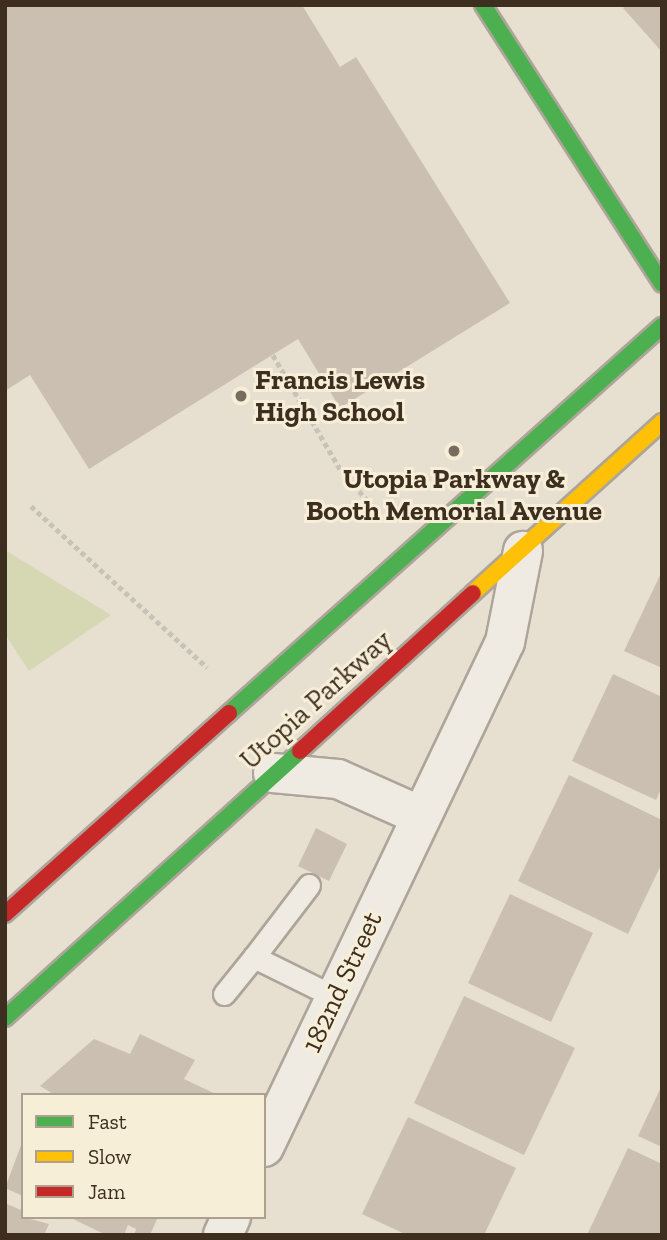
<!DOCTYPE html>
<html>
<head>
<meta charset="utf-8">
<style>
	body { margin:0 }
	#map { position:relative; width:667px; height:1240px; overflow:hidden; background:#e7e0d1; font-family:"Zilla Slab",serif }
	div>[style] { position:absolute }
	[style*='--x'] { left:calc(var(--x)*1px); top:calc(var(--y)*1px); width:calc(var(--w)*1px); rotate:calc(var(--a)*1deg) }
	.green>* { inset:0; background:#d6d7b3 }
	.building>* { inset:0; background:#cbbfb2 }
	.path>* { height:4.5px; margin-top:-2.25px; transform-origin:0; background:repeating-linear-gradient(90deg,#c8c2b9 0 5px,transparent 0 8.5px) }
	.roads { filter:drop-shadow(2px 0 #ada599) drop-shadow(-2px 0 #ada599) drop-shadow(0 2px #ada599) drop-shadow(0 -2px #ada599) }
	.lane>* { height:21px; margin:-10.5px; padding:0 10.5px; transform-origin:10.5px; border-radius:10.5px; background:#efebe3 }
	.street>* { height:38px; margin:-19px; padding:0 19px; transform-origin:19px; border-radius:19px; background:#efebe3 }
	.fast>* { height:16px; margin:-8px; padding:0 8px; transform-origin:8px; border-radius:8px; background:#4caf50 }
	.slow>* { height:16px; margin:-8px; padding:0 8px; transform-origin:8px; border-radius:8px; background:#ffc107 }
	.jam>* { height:16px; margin:-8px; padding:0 8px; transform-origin:8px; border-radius:8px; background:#c62828 }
	.dots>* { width:19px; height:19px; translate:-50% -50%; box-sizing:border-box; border:4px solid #f7eed8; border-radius:50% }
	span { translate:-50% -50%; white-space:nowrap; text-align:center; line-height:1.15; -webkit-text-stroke:6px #f7eed8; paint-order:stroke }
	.poi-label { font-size:28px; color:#3d2e20; font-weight:700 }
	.left { translate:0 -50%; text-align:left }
	.street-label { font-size:28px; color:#3d2e20 }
	.frame { position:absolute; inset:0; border:7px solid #3d2e20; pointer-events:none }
	.legend { position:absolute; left:21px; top:1093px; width:245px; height:126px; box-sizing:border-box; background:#f7eed8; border:2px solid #ada18e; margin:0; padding:9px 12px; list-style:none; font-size:21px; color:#3d2e20 }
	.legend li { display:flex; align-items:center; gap:14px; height:35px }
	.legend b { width:35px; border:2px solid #ada18e }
</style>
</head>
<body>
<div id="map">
	<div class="green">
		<i style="clip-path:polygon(5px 550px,111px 615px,29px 671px,5px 634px)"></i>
	</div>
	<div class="building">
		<i style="clip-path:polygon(5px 5px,302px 5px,340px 67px,356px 57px,510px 303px,340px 408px,298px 339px,89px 469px,30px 375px,5px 391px)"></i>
		<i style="clip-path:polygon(627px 5px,662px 5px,662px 52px,623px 8px)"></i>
		<i style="clip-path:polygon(662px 571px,662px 668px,624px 651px)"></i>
		<i style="clip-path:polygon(613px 674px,662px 697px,662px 787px,656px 800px,572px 761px)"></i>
		<i style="clip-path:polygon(569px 775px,662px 820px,662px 863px,628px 934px,518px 881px)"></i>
		<i style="clip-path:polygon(316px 828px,347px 844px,329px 881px,298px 866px)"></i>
		<i style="clip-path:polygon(510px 894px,593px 933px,551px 1022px,468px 983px)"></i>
		<i style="clip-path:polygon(464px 996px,575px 1048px,524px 1155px,414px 1103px)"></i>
		<i style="clip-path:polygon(140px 1034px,195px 1060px,184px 1079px,218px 1095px,55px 1095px,40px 1086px,94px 1039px,130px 1054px)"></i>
		<i style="clip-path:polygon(662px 1085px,662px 1147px,638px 1136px)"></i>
		<i style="clip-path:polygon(408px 1117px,516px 1168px,484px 1235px,407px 1235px,362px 1214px)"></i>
		<i style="clip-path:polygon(23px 1140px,23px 1196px,5px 1188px)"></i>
		<i style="clip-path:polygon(628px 1148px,662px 1164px,662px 1235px,587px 1235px)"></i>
		<i style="clip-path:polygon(5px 1203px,23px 1211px,23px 1217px,49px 1224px,44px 1235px,5px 1235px)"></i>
		<i style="clip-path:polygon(69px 1217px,158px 1217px,150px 1235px,134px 1235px,136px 1229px,128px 1225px,124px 1235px,106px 1235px)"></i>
	</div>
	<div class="path">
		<i style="--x:273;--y:355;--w:136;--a:59.5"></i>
		<i style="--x:342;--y:472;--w:55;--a:47.9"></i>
		<i style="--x:31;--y:506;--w:239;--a:42.5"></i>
	</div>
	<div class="roads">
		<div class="lane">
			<i style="--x:309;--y:885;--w:91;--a:127.4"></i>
			<i style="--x:254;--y:957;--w:90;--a:26.3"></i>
			<i style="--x:224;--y:994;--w:48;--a:-51"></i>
		</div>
		<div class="street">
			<i style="--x:273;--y:773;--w:65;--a:5.3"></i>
			<i style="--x:338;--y:779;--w:91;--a:24"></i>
			<i style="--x:264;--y:1147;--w:560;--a:-64.49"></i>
			<i style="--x:505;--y:642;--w:93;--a:-78.8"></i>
			<i style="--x:223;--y:1235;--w:20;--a:-66"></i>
		</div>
		<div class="fast">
			<i style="--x:483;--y:5;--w:331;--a:57.3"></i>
			<i style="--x:229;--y:713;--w:581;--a:-41.79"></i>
			<i style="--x:5;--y:1018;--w:398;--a:-42.1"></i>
		</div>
		<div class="slow">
			<i style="--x:473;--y:593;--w:255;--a:-42.1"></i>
		</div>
		<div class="jam">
			<i style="--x:300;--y:751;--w:234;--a:-42.4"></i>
			<i style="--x:5;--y:914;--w:301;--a:-41.9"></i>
		</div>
	</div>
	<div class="dots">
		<i style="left:241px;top:396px;background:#786c5e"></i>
		<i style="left:454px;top:451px;background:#786c5e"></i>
	</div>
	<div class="poi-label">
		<span class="left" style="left:255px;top:396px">Francis Lewis<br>High School</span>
		<span style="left:454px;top:495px">Utopia Parkway &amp;<br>Booth Memorial Avenue</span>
	</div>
	<div class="street-label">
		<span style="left:316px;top:700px;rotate:-42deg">Utopia Parkway</span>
		<span style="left:342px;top:982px;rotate:-65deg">182nd Street</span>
	</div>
	<div class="frame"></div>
	<ul class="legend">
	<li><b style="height:9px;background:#4caf50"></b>Fast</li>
	<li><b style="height:9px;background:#ffc107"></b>Slow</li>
	<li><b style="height:9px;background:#c62828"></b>Jam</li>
	</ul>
</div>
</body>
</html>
